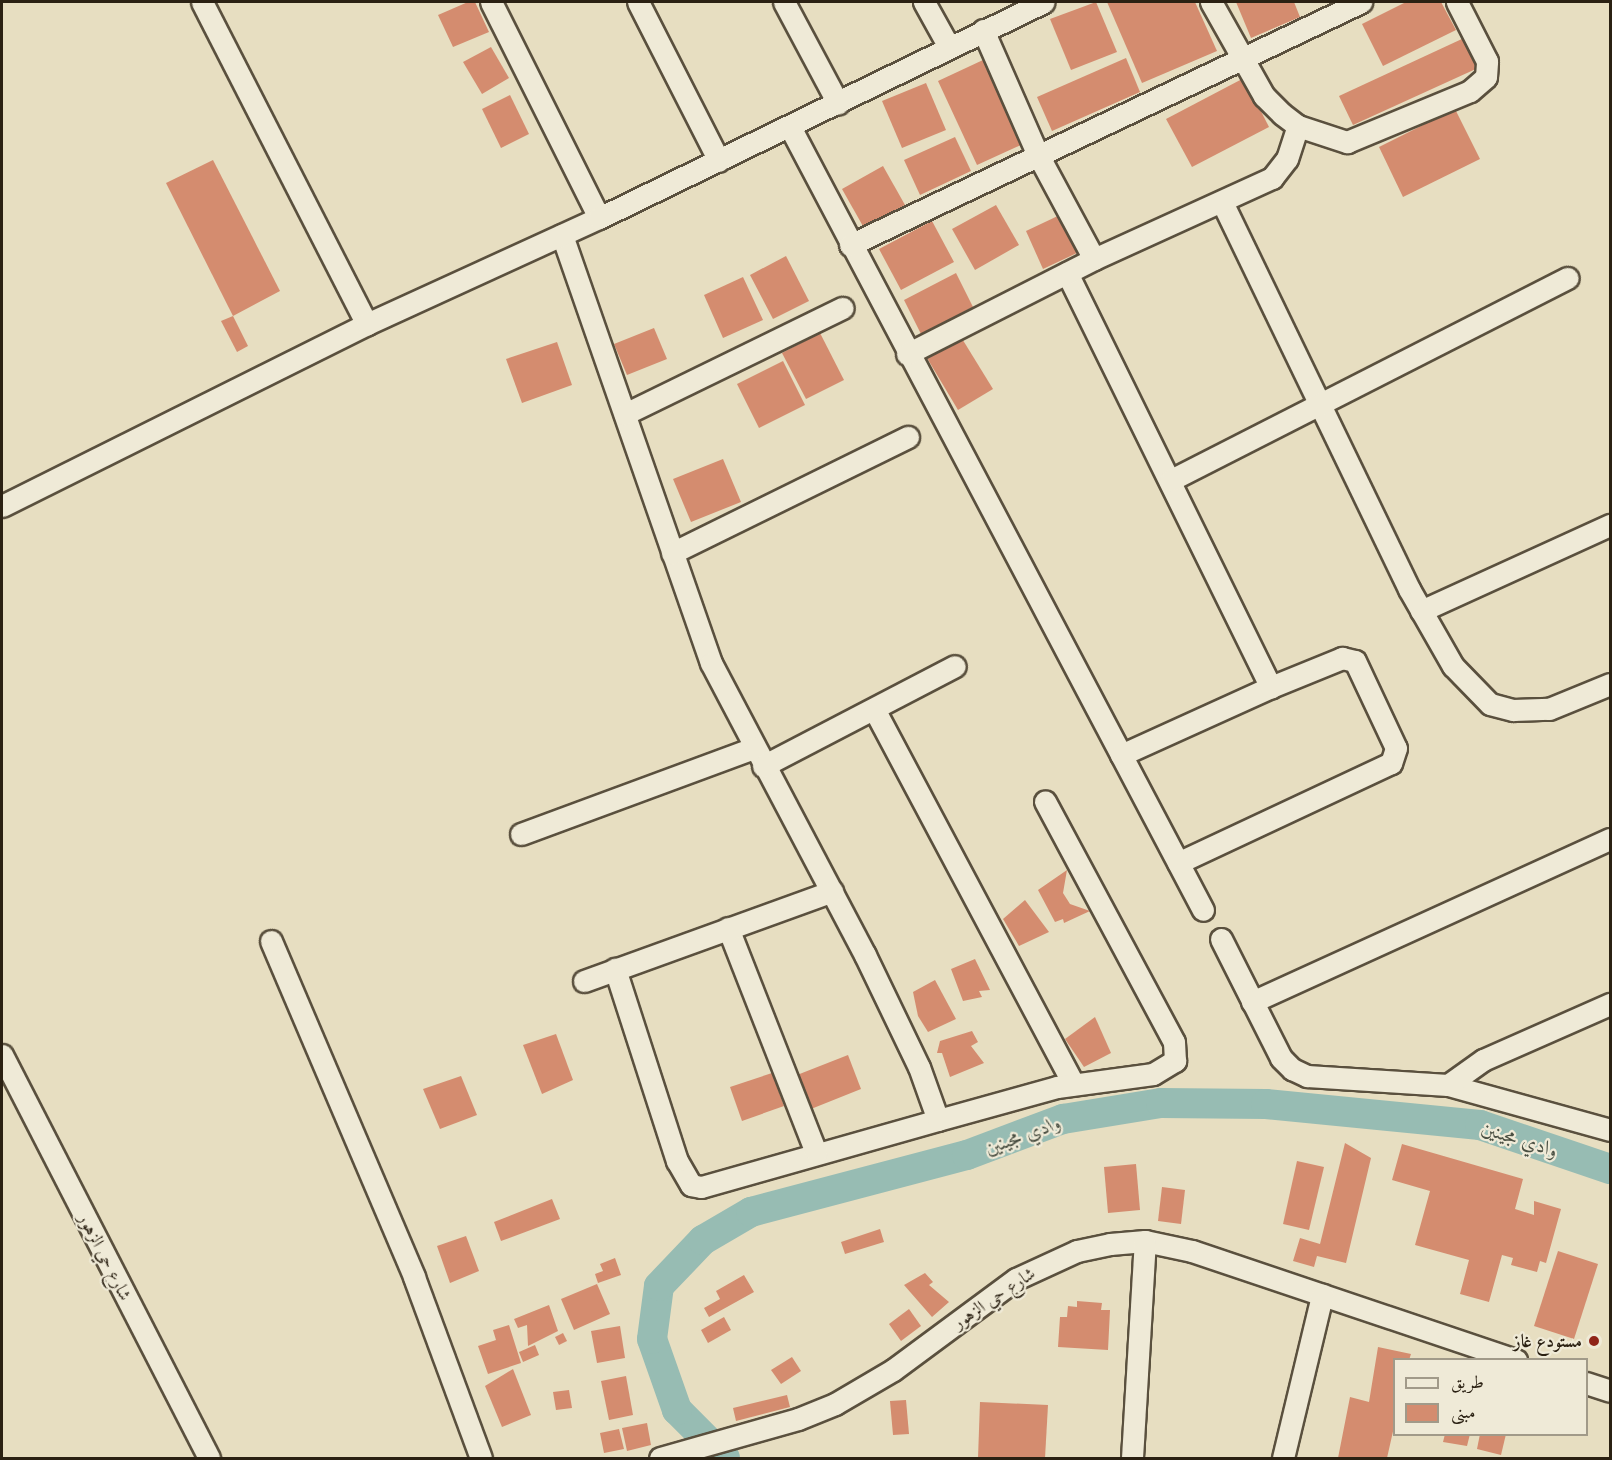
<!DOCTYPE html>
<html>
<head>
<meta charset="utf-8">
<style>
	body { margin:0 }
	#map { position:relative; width:1612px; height:1460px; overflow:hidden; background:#e7dec1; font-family:"Libre Caslon Text",Amiri,serif }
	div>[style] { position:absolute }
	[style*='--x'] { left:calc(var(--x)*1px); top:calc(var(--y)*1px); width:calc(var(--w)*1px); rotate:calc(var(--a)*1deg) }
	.river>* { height:30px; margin:-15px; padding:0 15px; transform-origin:15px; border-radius:15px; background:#97bcb3 }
	.building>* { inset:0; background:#d48c6f }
	.roads { filter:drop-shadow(2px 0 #5a503e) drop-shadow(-2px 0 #5a503e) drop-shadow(0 2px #5a503e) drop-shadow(0 -2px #5a503e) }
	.minor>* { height:21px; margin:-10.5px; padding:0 10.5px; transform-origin:10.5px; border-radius:10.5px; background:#efead7 }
	.dots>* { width:16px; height:16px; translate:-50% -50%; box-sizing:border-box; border:3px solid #efead7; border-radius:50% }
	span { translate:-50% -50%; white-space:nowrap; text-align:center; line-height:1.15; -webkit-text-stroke:4.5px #efead7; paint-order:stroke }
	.street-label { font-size:18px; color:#2b2113 }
	.poi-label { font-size:18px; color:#2b2113; font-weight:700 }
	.right { translate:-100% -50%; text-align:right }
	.water-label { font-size:20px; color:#4b5043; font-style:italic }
	.frame { position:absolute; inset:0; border:3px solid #2b2113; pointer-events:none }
	.legend { position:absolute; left:1393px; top:1358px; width:195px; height:78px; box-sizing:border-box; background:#efead7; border:2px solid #a19a89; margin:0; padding:8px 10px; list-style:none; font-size:18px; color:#2b2113 }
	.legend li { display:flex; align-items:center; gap:12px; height:30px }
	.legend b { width:30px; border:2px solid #a19a89 }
</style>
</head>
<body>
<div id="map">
	<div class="river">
		<i style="--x:725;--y:1458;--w:68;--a:-135"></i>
		<i style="--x:677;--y:1410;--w:75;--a:-109.4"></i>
		<i style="--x:652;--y:1339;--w:53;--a:-82.5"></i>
		<i style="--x:659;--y:1286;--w:64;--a:-46.3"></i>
		<i style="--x:703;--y:1240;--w:56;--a:-30.3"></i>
		<i style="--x:751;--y:1212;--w:223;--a:-14.8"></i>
		<i style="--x:967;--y:1155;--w:103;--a:-20.6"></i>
		<i style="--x:1063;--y:1119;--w:99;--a:-9.3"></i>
		<i style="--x:1161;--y:1103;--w:105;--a:0.5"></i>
		<i style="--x:1266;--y:1104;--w:215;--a:5.6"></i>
		<i style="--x:1480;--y:1125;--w:137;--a:18.7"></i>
	</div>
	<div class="building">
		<i style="clip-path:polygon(468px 2px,475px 2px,489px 32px,453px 47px,438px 15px)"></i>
		<i style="clip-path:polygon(1096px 2px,1117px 52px,1071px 70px,1050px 19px)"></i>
		<i style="clip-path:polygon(1107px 2px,1195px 2px,1217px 51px,1142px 83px)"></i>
		<i style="clip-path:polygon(1236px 2px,1294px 2px,1300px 17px,1251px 38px)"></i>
		<i style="clip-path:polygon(1406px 2px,1441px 2px,1456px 30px,1383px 66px,1362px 24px)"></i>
		<i style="clip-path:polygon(1464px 38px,1478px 68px,1353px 125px,1339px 96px)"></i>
		<i style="clip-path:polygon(491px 47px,509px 78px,482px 94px,463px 62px)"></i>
		<i style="clip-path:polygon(1126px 58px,1140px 92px,1052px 131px,1037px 97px)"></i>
		<i style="clip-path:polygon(983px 60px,1023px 144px,977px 165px,938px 81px)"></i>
		<i style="clip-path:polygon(1244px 78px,1269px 127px,1192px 167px,1166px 119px)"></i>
		<i style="clip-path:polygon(926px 83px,946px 130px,902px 148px,882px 101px)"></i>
		<i style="clip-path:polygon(510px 95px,529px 134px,501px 148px,482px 109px)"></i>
		<i style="clip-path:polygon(1455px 109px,1480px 159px,1403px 197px,1379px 147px)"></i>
		<i style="clip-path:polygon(955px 137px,971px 171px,920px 195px,904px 160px)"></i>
		<i style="clip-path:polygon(213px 160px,280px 291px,233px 316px,166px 183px)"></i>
		<i style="clip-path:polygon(883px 166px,905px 205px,864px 228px,842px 189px)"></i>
		<i style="clip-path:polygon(996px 205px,1019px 245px,975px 270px,952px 229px)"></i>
		<i style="clip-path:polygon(1062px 214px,1079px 252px,1043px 269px,1026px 231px)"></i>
		<i style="clip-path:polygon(932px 221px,954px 262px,901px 290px,879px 249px)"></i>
		<i style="clip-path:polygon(786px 256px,809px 301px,773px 319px,750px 275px)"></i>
		<i style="clip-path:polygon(956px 273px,973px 307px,921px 334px,904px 300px)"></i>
		<i style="clip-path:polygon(743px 277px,763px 320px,723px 338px,704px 295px)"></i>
		<i style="clip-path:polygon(233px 316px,248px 346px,237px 352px,221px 321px)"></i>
		<i style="clip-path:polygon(654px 328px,667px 359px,627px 375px,614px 344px)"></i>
		<i style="clip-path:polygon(820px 333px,844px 380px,806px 399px,782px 353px)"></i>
		<i style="clip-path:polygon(961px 337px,993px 389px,958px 410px,927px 358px)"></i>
		<i style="clip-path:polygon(557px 342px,572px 385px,522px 403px,506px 359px)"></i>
		<i style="clip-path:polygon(783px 361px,805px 405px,759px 428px,737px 384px)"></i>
		<i style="clip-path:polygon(723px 459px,741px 502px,691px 522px,673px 479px)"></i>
		<i style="clip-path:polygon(1067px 870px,1063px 893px,1070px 904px,1090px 911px,1064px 923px,1063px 919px,1055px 922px,1038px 890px)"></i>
		<i style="clip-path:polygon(1025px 900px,1049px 932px,1019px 946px,1003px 919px)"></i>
		<i style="clip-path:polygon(975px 959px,990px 990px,979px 991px,982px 997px,963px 1001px,951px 969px)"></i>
		<i style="clip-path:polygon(935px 980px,956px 1019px,928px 1032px,918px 1016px,913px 992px)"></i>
		<i style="clip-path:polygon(1095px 1017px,1111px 1053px,1084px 1067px,1065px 1039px)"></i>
		<i style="clip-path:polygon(972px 1031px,978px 1042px,971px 1046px,984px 1063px,950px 1077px,942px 1053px,937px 1053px,940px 1041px)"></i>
		<i style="clip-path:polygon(556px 1034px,573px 1080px,542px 1094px,523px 1045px)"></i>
		<i style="clip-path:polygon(848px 1055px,861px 1089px,811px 1109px,797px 1075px)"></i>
		<i style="clip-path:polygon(772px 1073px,784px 1106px,742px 1121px,730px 1087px)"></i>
		<i style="clip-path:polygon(461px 1076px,477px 1115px,440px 1129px,423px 1089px)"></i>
		<i style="clip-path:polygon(1345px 1143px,1371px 1158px,1346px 1263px,1317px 1256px,1314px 1267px,1293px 1261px,1300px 1238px,1320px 1244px)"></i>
		<i style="clip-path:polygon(1402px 1144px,1523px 1179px,1515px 1209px,1534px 1215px,1534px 1201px,1561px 1209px,1546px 1263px,1540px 1261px,1537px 1272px,1511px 1265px,1513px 1258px,1502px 1255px,1489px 1302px,1460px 1294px,1469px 1260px,1415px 1245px,1430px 1191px,1392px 1180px)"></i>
		<i style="clip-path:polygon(1297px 1161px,1324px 1167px,1309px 1230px,1283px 1224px)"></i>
		<i style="clip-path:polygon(1136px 1164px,1140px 1210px,1108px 1213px,1104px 1167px)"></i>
		<i style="clip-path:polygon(1162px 1187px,1185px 1190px,1181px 1224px,1158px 1221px)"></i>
		<i style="clip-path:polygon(552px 1199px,560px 1219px,501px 1241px,494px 1222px)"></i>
		<i style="clip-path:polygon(880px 1229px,884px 1242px,845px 1254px,841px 1242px)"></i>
		<i style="clip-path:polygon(466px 1236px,479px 1271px,450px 1283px,437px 1246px)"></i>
		<i style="clip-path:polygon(1558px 1251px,1598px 1264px,1574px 1339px,1534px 1326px)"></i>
		<i style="clip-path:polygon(615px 1258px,621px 1275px,598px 1283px,595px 1274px,603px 1271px,600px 1264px)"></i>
		<i style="clip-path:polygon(925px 1273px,933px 1282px,929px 1285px,949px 1302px,932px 1317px,904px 1285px)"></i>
		<i style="clip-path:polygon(744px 1275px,754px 1292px,709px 1317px,704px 1308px,720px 1299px,716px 1291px)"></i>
		<i style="clip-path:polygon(597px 1284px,610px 1314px,574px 1330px,561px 1299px)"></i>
		<i style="clip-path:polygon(1077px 1301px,1102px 1303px,1101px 1310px,1110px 1310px,1108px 1350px,1058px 1347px,1060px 1317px,1067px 1317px,1068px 1306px,1077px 1307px)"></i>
		<i style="clip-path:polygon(549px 1305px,558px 1331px,528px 1346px,527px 1325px,518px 1328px,514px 1319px)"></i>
		<i style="clip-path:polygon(909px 1309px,921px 1326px,901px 1341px,889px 1324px)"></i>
		<i style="clip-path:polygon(724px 1317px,731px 1330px,708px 1343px,701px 1330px)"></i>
		<i style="clip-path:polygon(509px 1325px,521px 1363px,488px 1374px,478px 1346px,496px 1340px,493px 1330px)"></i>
		<i style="clip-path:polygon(620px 1326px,625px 1358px,597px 1363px,591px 1331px)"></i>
		<i style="clip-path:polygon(563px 1333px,567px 1341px,559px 1345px,555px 1337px)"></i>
		<i style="clip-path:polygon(535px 1345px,539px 1355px,523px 1362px,519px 1352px)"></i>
		<i style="clip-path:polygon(1378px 1347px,1411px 1354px,1409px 1360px,1394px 1360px,1394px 1427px,1387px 1458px,1338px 1458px,1350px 1397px,1369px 1402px)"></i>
		<i style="clip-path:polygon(792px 1357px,801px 1371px,781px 1384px,771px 1370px)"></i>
		<i style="clip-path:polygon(513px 1369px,531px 1415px,502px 1427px,485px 1386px)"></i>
		<i style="clip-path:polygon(626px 1376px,633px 1415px,609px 1420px,601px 1381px)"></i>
		<i style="clip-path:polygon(569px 1390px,572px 1408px,556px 1410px,553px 1392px)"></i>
		<i style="clip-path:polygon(787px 1395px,790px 1407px,736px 1421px,733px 1408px)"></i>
		<i style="clip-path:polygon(906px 1400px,909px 1434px,893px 1435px,890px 1401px)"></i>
		<i style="clip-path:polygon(980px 1402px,1048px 1405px,1045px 1458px,978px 1458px)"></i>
		<i style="clip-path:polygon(647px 1423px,651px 1445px,627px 1451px,622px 1428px)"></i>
		<i style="clip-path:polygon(619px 1429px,624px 1449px,604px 1453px,600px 1433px)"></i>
		<i style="clip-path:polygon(1445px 1434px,1470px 1434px,1467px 1446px,1443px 1442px)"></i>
		<i style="clip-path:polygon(1480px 1434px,1506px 1434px,1501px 1455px,1477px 1449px)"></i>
	</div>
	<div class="roads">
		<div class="minor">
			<i style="--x:202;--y:2;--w:362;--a:62.9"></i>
			<i style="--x:491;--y:2;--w:241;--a:63.4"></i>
			<i style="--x:638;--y:2;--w:178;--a:63"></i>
			<i style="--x:784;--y:2;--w:115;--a:61.9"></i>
			<i style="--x:924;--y:2;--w:51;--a:60.9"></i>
			<i style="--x:1211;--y:2;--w:108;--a:60.6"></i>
			<i style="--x:1264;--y:96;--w:25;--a:45"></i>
			<i style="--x:1282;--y:114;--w:20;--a:37"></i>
			<i style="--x:1298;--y:126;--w:52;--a:18.1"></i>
			<i style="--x:1347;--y:142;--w:133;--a:-22.5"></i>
			<i style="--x:1470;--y:91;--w:21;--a:-41"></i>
			<i style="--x:1486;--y:77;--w:16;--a:-86"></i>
			<i style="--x:1487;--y:61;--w:66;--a:-117"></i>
			<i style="--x:983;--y:30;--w:134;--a:66.3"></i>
			<i style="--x:1037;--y:153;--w:120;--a:61.7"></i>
			<i style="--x:790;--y:127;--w:885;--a:62.19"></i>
			<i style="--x:1222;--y:202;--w:430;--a:64.2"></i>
			<i style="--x:1409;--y:589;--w:89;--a:60.3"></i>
			<i style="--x:1453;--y:666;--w:53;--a:45.8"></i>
			<i style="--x:1490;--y:704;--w:24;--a:15"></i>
			<i style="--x:1513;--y:710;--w:36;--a:-2"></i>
			<i style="--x:1549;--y:709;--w:66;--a:-22.3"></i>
			<i style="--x:562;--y:235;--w:453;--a:70.8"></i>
			<i style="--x:711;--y:663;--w:330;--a:62.2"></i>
			<i style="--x:865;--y:955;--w:124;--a:64.3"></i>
			<i style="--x:919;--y:1067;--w:56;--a:70.3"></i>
			<i style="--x:938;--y:1120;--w:246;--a:164.2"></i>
			<i style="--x:701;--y:1187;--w:10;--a:-169"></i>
			<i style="--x:691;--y:1185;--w:28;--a:-120"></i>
			<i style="--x:677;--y:1161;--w:202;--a:-107.9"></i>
			<i style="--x:850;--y:245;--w:566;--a:-25.43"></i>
			<i style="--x:1067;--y:273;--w:462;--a:63.8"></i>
			<i style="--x:907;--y:354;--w:210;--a:-26.9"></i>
			<i style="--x:1094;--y:259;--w:196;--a:-24.5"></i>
			<i style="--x:1272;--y:178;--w:24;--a:-52"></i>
			<i style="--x:1287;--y:159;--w:35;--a:-72"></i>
			<i style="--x:625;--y:414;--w:242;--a:-26"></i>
			<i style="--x:1171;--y:480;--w:445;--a:-27"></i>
			<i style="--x:2;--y:506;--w:408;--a:-26.5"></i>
			<i style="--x:367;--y:324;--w:255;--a:-24.6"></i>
			<i style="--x:599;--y:218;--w:494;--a:-25.9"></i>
			<i style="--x:672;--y:553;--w:263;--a:-26.2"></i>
			<i style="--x:1421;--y:611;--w:208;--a:-24.5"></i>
			<i style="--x:874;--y:709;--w:425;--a:62"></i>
			<i style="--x:1121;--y:755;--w:165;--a:-24.4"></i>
			<i style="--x:1271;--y:687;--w:77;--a:-22.2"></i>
			<i style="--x:1342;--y:658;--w:13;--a:13"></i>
			<i style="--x:1355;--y:661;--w:96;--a:64.8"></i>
			<i style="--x:1396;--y:748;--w:16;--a:108"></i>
			<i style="--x:1391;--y:763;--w:235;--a:154.9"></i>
			<i style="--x:763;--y:766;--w:216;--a:-27.5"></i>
			<i style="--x:521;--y:834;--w:248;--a:-20.3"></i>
			<i style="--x:728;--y:928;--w:241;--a:68.6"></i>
			<i style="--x:1221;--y:939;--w:133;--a:63.2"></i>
			<i style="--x:1281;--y:1058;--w:16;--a:45"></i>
			<i style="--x:1292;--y:1069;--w:17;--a:25"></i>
			<i style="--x:1307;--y:1076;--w:141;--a:3.7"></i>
			<i style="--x:1448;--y:1085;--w:168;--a:15.5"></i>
			<i style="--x:271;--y:941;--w:365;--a:66.9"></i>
			<i style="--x:414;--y:1277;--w:193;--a:69.7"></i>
			<i style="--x:584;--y:981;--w:264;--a:-19.9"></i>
			<i style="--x:1252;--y:1002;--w:393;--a:-24.5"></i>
			<i style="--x:2;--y:1055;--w:453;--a:62.8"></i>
			<i style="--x:1448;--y:1085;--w:43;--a:-35.5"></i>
			<i style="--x:1483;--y:1060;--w:139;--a:-23.8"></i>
			<i style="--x:938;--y:1120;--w:123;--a:-15.5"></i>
			<i style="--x:1057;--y:1087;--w:97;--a:-7.7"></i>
			<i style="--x:1153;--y:1074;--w:26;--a:-31"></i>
			<i style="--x:1175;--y:1061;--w:19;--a:-93"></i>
			<i style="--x:1174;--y:1042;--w:273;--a:-118.2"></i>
			<i style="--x:1586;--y:1383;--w:25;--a:18"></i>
			<i style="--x:660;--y:1458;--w:143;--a:-15.8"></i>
			<i style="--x:798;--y:1419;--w:40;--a:-22"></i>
			<i style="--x:835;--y:1404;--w:67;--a:-30.4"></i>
			<i style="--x:893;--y:1370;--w:153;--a:-36.5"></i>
			<i style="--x:1016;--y:1279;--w:67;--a:-24.7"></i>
			<i style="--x:1077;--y:1251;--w:34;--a:-12"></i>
			<i style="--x:1110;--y:1244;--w:35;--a:-5"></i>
			<i style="--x:1145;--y:1241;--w:48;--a:12"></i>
			<i style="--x:1192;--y:1251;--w:342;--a:18.6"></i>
			<i style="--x:1132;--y:1458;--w:217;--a:-86.6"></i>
			<i style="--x:1283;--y:1458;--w:168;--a:-76.5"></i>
		</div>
	</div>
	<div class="dots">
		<i style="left:1594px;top:1341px;background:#8f2418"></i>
	</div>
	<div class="street-label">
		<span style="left:105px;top:1257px;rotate:63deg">شارع حي الزهور</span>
		<span style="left:994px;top:1298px;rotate:-34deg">شارع حي الزهور</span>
	</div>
	<div class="poi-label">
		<span class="right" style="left:1582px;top:1341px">مستودع غاز</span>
	</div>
	<div class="water-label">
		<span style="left:1023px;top:1135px;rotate:-20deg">وادي مجينين</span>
		<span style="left:1520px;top:1139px;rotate:18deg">وادي مجينين</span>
	</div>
	<div class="frame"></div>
	<ul class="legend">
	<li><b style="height:8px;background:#efead7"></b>طريق</li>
	<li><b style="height:16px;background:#d48c6f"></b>مبنى</li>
	</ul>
</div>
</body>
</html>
